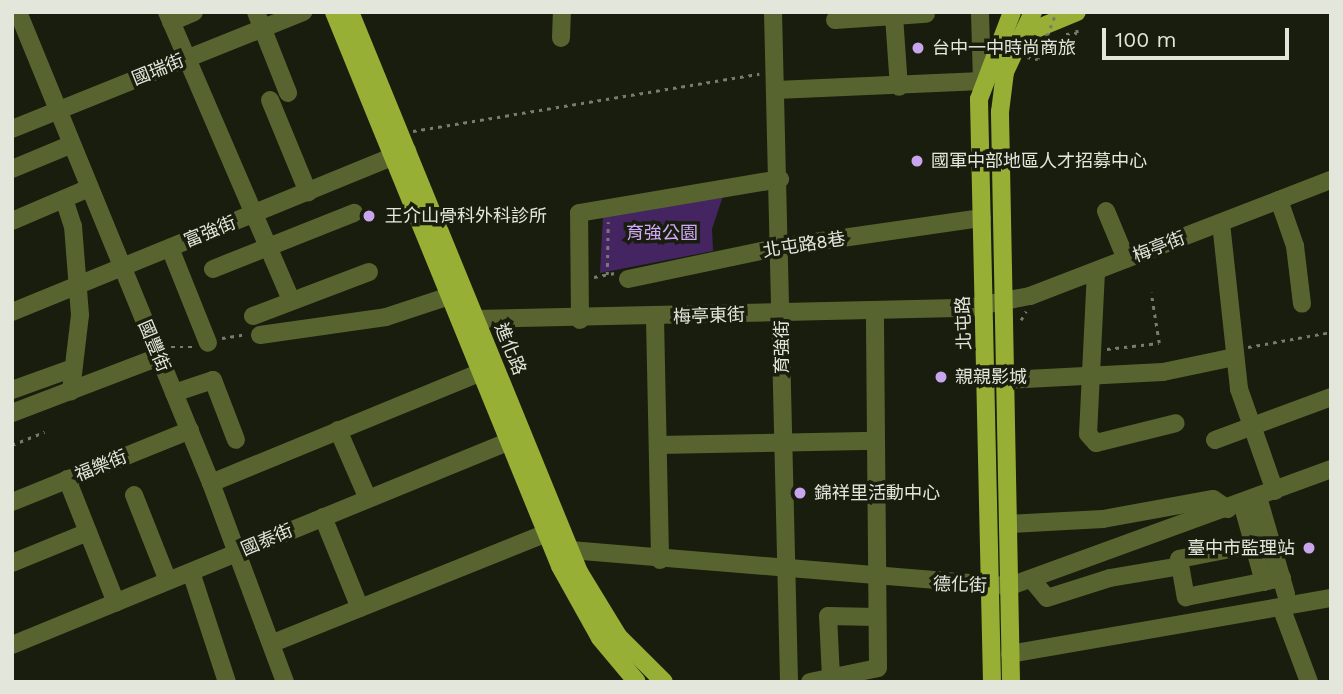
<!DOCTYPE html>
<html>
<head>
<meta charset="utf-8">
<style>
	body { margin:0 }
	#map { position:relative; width:1343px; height:694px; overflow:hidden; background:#191d0e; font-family:"Work Sans","Noto Sans TC",sans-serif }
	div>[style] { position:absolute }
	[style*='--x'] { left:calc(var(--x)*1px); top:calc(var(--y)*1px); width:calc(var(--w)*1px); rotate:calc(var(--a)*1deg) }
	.green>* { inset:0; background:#452561 }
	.path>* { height:2.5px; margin-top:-1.25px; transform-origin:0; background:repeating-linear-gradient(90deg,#787b6e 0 3.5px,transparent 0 8.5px) }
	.minor>* { height:18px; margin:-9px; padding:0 9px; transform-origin:9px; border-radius:9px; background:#58642f }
	.major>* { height:18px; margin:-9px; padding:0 9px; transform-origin:9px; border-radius:9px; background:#97af35 }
	.path-bridge>* { height:2.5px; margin-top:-1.25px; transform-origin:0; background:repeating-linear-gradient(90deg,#787b6e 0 3.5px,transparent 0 8.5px) }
	.dots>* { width:19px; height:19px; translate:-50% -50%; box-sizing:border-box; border:4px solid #191d0e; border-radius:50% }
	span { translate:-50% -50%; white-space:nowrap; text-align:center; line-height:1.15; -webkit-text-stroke:7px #191d0e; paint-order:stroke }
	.poi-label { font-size:18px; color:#e3e6db }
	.left { translate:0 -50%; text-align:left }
	.right { translate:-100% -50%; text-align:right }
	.street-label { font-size:18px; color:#e3e6db }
	.park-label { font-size:18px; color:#d1abf9 }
	.frame { position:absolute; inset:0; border:14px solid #e3e6db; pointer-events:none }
	.scale { position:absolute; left:1102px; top:28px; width:187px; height:32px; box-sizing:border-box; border:4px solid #e3e6db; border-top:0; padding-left:9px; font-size:21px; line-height:24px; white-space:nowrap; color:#e3e6db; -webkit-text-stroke:5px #191d0e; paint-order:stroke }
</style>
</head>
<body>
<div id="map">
	<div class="green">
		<i style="clip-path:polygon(724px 193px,712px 229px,713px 251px,600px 273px,603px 216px)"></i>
	</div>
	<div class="path">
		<i style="--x:1066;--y:34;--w:11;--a:-5"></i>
		<i style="--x:1077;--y:33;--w:7;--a:-98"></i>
		<i style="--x:1027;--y:57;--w:11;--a:10"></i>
		<i style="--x:1038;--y:59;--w:20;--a:-70"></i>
		<i style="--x:413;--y:131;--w:351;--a:-9.4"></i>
		<i style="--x:607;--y:275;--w:53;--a:-88.9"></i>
		<i style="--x:594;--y:277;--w:21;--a:-11"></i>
		<i style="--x:1021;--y:320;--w:10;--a:-61"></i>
		<i style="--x:222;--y:338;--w:24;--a:-9"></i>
		<i style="--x:171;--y:347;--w:21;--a:0"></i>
		<i style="--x:1248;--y:347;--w:84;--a:-10.2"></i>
		<i style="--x:1107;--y:349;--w:52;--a:-6.6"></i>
		<i style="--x:1159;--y:343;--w:51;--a:-99.1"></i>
		<i style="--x:12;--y:445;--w:35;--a:-22"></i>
	</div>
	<div class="minor">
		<i style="--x:18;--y:12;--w:509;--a:67.72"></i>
		<i style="--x:211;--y:483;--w:212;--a:69.6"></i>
		<i style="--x:167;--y:12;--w:314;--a:66.7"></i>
		<i style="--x:256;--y:12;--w:87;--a:68.4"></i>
		<i style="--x:773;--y:12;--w:670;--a:88.63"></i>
		<i style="--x:894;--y:16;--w:32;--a:-4"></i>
		<i style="--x:835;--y:20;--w:59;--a:-3.9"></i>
		<i style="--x:894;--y:16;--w:71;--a:86"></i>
		<i style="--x:171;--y:22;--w:25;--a:-23"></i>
		<i style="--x:561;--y:38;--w:26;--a:-88"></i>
		<i style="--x:776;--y:90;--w:206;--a:-2.5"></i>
		<i style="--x:982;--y:81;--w:69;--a:-91.7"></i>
		<i style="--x:270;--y:100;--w:100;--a:67.6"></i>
		<i style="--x:12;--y:129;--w:314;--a:-21.9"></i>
		<i style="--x:12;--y:169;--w:63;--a:-22.5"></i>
		<i style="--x:64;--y:199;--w:28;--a:72"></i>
		<i style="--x:73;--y:226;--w:89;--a:85.5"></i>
		<i style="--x:80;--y:315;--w:77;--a:96.8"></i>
		<i style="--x:1279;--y:200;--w:49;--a:70.8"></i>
		<i style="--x:1295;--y:246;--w:58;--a:83.1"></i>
		<i style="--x:1106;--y:211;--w:52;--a:67.4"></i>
		<i style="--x:12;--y:221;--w:84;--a:-23.2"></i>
		<i style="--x:1221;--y:223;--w:167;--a:83.8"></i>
		<i style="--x:1239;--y:389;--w:108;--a:70.6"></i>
		<i style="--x:170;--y:248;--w:102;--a:68.2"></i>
		<i style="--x:213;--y:269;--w:152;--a:-21.7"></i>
		<i style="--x:1096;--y:271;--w:163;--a:92.8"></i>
		<i style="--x:1088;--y:434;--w:12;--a:48"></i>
		<i style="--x:1096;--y:443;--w:82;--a:-14"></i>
		<i style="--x:628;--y:279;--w:155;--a:-11.9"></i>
		<i style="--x:780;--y:247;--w:204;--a:-8.2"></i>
		<i style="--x:12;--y:312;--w:427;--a:-22.2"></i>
		<i style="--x:253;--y:316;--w:124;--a:-20.8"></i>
		<i style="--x:655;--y:318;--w:242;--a:88.8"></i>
		<i style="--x:474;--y:319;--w:494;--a:-1.3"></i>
		<i style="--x:968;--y:308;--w:63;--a:-11"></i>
		<i style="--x:1030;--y:296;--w:323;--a:-21.1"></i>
		<i style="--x:580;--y:320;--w:107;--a:-90.5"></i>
		<i style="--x:579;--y:213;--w:204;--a:-9.6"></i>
		<i style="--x:260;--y:335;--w:127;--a:-8.1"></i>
		<i style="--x:386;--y:317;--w:67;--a:-18.2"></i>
		<i style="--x:1005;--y:380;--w:158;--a:-2.9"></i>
		<i style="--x:1163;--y:372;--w:73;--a:-11.9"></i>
		<i style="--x:12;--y:390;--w:65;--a:-19.8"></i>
		<i style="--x:174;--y:393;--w:41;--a:-18.4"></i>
		<i style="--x:213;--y:380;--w:64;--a:69"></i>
		<i style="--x:12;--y:413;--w:157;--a:-20.9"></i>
		<i style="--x:338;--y:430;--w:75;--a:66.5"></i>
		<i style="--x:1215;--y:440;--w:124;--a:-20.3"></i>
		<i style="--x:658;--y:445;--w:218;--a:-1.1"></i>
		<i style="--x:67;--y:479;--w:133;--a:68.4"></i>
		<i style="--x:211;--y:483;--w:292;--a:-22.3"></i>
		<i style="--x:134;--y:495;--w:92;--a:68.4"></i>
		<i style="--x:1258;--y:497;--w:101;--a:73.9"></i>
		<i style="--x:12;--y:502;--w:192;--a:-22"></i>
		<i style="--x:1242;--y:503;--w:82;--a:74.4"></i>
		<i style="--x:323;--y:517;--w:98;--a:67.9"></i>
		<i style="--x:1009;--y:524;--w:94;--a:-3"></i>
		<i style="--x:1103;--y:519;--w:112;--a:-10.3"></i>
		<i style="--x:1213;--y:499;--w:18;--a:34"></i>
		<i style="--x:1256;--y:544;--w:78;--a:169"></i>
		<i style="--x:1179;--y:559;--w:39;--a:80"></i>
		<i style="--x:1186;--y:597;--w:98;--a:-11.2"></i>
		<i style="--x:570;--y:550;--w:441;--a:4.7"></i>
		<i style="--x:1010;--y:586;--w:342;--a:-20"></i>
		<i style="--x:12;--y:563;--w:82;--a:-22.2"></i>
		<i style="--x:191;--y:572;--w:116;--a:71.9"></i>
		<i style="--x:1032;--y:580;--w:23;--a:50"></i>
		<i style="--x:1047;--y:598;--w:66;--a:-17.6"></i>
		<i style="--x:1110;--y:578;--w:71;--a:-9.7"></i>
		<i style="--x:1281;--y:607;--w:80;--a:69.5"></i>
		<i style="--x:273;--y:643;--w:294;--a:-21.9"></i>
		<i style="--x:12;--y:645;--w:551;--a:-22.28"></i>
		<i style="--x:1010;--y:654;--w:326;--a:-9.9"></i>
		<i style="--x:831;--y:677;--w:61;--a:-92.8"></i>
		<i style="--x:828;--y:616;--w:49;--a:1.2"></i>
		<i style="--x:810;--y:682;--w:69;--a:-11.6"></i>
		<i style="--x:878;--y:668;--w:358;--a:-90.5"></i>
	</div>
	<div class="major">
		<i style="--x:334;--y:12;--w:598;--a:67.81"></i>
		<i style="--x:560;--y:566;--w:82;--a:60.9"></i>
		<i style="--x:600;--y:638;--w:57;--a:49.9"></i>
		<i style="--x:350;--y:12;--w:605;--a:67.76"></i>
		<i style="--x:579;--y:572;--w:75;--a:58.6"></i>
		<i style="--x:618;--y:636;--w:65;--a:45"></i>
		<i style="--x:1024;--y:34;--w:57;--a:-22.5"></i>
		<i style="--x:992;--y:682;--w:583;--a:-91.28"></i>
		<i style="--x:979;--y:99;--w:93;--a:-69.2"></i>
		<i style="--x:1011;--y:682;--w:570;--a:-91.11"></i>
		<i style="--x:1000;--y:112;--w:40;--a:-82.9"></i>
		<i style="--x:1005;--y:72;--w:66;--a:-65"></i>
	</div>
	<div class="path-bridge">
		<i style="--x:978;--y:45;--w:70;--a:-7.4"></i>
		<i style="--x:1047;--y:36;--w:26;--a:-69"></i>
	</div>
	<div class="dots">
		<i style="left:918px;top:48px;background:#c9a5ee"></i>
		<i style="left:917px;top:161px;background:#c9a5ee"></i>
		<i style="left:369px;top:216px;background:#c9a5ee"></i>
		<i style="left:941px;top:377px;background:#c9a5ee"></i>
		<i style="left:800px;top:493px;background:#c9a5ee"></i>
		<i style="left:1309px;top:548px;background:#c9a5ee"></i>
	</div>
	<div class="poi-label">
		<span class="left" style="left:932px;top:48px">台中一中時尚商旅</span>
		<span class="left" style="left:931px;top:161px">國軍中部地區人才招募中心</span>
		<span class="left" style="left:385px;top:216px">王介山骨科外科診所</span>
		<span class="left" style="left:955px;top:377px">親親影城</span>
		<span class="left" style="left:814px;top:493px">錦祥里活動中心</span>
		<span class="right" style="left:1295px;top:548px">臺中市監理站</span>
	</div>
	<div class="street-label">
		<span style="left:158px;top:70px;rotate:-22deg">國瑞街</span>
		<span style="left:210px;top:232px;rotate:-22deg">富強街</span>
		<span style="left:804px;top:245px;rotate:-9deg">北屯路8巷</span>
		<span style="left:1159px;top:247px;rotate:-21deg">梅亭街</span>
		<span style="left:709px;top:316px;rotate:-2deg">梅亭東街</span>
		<span style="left:964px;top:323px;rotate:-92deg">北屯路</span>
		<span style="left:154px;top:346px;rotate:67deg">國豐街</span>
		<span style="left:782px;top:347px;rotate:-90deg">育強街</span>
		<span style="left:510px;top:349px;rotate:68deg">進化路</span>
		<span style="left:101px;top:466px;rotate:-22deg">福樂街</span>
		<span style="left:267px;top:540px;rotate:-23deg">國泰街</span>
		<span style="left:960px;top:585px;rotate:2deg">德化街</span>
	</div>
	<div class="park-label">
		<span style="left:662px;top:233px">育強公園</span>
	</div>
	<div class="frame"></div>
	<div class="scale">100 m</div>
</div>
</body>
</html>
